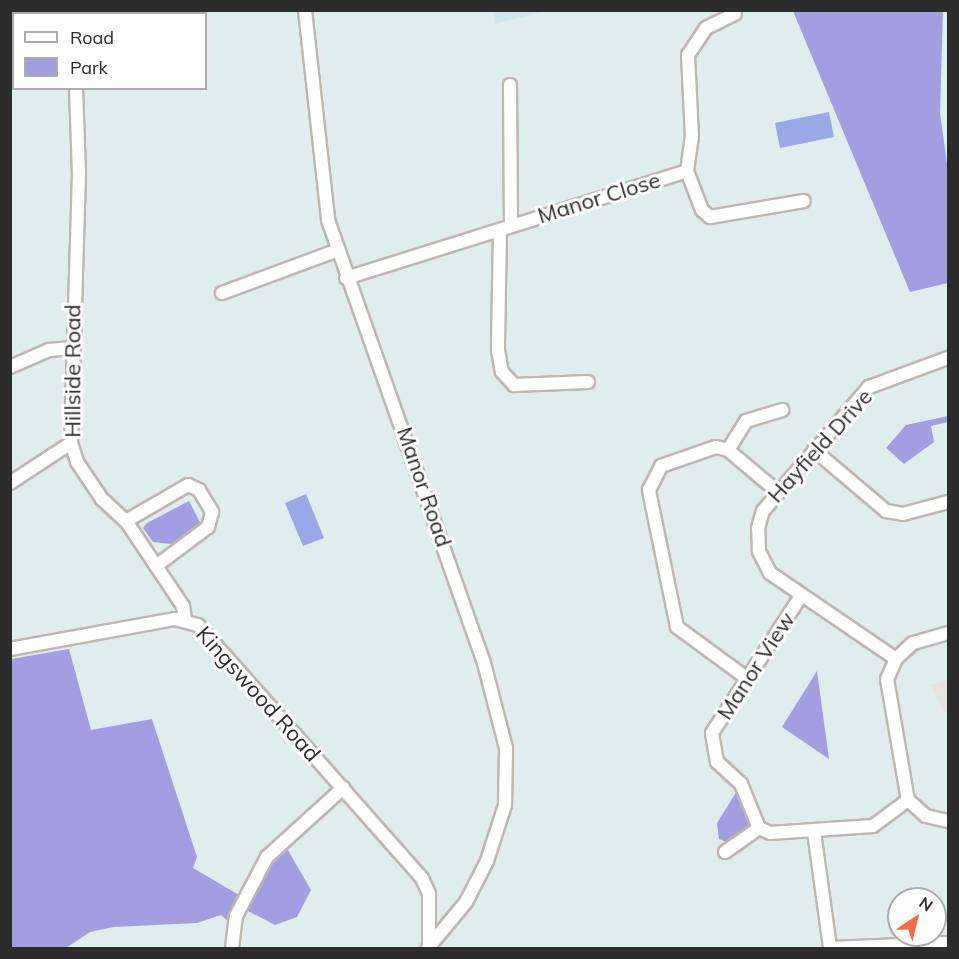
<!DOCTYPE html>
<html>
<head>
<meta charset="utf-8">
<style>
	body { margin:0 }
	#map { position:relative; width:959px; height:959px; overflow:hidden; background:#dfeded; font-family:Mulish,sans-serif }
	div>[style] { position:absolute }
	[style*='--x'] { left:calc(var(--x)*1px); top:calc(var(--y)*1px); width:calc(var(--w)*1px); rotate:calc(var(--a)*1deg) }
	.industrial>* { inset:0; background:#e6e4df }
	.education>* { inset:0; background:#cde7ea }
	.green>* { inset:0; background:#a29ee1 }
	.pitch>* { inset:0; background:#9ba8e8 }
	.roads { filter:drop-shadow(2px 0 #bfb6b2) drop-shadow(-2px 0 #bfb6b2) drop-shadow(0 2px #bfb6b2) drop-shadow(0 -2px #bfb6b2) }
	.street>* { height:12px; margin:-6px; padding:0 6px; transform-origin:6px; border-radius:6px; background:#fff }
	span { translate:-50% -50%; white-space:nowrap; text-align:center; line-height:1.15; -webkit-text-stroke:6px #fff; paint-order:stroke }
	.street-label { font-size:22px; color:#2c2c2c }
	.frame { position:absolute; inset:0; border:12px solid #2c2c2c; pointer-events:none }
	.legend { position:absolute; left:12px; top:12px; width:195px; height:78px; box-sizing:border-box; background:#fff; border:2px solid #ababab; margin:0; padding:8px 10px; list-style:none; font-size:18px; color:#2c2c2c }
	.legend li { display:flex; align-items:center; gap:12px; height:30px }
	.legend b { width:30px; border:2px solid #ababab }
	.north { position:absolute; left:887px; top:887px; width:60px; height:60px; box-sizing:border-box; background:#fff; border:2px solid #ababab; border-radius:50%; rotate:35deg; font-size:16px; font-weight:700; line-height:24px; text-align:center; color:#2c2c2c }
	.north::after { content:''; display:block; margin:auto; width:21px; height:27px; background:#f36b47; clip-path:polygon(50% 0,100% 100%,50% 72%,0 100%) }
</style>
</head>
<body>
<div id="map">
	<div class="industrial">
		<i style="clip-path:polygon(948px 680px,948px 711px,944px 712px,930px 685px)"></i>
	</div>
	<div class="education">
		<i style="clip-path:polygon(494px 11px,494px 10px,545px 11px,495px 24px)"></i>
	</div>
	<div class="green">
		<i style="clip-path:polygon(793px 11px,943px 11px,940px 113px,948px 171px,948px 283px,910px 292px)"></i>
		<i style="clip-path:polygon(948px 416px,948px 422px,931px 426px,934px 442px,904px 464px,886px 448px,906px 425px)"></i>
		<i style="clip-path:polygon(189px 501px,203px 528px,171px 544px,153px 542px,143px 528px,147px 523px)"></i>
		<i style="clip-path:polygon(69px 649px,91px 730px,152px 719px,197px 857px,193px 868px,239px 895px,228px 921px,221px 915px,197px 923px,114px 927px,90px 932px,66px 948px,11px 948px,11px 659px)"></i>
		<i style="clip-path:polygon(817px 671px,829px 759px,782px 727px)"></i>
		<i style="clip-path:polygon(737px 791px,750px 828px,727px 842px,719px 839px,717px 823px)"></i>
		<i style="clip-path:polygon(286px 847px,311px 890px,297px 917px,275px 925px,248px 911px,270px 866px)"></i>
	</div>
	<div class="pitch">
		<i style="clip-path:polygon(829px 112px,834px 137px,780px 148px,775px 123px)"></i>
		<i style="clip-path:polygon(306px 494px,324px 538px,303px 546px,285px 503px)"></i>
	</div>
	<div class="roads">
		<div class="street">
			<i style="--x:305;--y:10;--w:211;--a:83.7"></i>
			<i style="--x:328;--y:220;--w:470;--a:70.6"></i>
			<i style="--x:484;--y:663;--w:88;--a:75.5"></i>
			<i style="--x:506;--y:748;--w:57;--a:91"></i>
			<i style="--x:505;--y:805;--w:59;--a:107.8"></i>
			<i style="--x:487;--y:861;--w:46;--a:117.1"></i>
			<i style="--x:466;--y:902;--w:60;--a:129.6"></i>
			<i style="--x:510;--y:85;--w:141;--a:89.6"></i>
			<i style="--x:76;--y:88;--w:85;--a:88"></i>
			<i style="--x:79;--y:173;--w:270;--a:91.7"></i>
			<i style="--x:71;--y:443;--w:20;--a:72"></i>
			<i style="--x:77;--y:462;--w:45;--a:56"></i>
			<i style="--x:102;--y:499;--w:33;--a:43"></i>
			<i style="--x:126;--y:521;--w:102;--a:56.2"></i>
			<i style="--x:183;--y:606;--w:12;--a:81"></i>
			<i style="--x:687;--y:171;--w:42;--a:69"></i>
			<i style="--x:702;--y:210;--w:11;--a:41"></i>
			<i style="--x:710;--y:217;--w:95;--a:-9.7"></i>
			<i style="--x:500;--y:230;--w:120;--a:91"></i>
			<i style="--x:498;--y:350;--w:22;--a:80"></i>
			<i style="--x:502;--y:372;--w:18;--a:47"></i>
			<i style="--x:514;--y:385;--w:74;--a:-2.3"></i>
			<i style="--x:346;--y:278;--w:357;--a:-17.4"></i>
			<i style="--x:687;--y:171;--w:34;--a:-82"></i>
			<i style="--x:692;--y:137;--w:82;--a:-92.8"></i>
			<i style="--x:688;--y:55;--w:32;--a:-56"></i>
			<i style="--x:706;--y:28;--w:32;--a:-26"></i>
			<i style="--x:222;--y:293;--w:124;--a:-20.3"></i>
			<i style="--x:10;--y:367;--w:43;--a:-23.6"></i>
			<i style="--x:49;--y:350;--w:21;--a:-5"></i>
			<i style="--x:728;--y:450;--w:34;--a:-58"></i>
			<i style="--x:746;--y:421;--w:38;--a:-17"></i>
			<i style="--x:814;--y:450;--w:94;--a:40.3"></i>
			<i style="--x:886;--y:511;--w:17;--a:10"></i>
			<i style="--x:903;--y:514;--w:47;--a:-14.9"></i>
			<i style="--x:10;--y:483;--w:73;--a:-33.3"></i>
			<i style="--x:126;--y:521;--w:72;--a:-30.1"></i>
			<i style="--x:188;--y:485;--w:12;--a:24"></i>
			<i style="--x:199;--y:490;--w:26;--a:59"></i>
			<i style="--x:212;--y:512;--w:16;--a:105"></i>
			<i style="--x:208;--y:527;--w:65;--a:143.1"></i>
			<i style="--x:948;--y:633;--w:36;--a:164"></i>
			<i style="--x:913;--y:643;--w:23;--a:137"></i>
			<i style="--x:896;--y:659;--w:22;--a:114"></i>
			<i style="--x:887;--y:679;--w:123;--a:80.2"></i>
			<i style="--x:908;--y:800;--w:24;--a:42"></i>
			<i style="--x:926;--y:816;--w:23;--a:13"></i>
			<i style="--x:10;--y:649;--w:168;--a:-10.3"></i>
			<i style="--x:175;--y:619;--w:24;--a:15"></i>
			<i style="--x:198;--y:625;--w:338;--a:48.5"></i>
			<i style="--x:422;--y:878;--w:17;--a:66"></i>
			<i style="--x:429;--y:894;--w:54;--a:90"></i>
			<i style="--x:896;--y:659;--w:153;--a:-145.7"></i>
			<i style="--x:770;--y:573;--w:25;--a:-117"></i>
			<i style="--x:759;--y:551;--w:23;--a:-92"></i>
			<i style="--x:758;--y:528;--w:18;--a:-74"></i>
			<i style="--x:763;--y:511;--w:163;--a:-49.5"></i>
			<i style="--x:869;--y:387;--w:84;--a:-20.2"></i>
			<i style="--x:748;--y:679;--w:88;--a:-143.8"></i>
			<i style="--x:677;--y:627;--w:140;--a:-101.6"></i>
			<i style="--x:649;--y:490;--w:27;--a:-63"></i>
			<i style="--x:661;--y:466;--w:58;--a:-19.1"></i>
			<i style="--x:716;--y:447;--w:12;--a:14"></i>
			<i style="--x:728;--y:450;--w:65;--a:40"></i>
			<i style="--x:759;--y:828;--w:48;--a:-112.2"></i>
			<i style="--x:741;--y:784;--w:33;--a:-137"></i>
			<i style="--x:717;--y:762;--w:29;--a:-100"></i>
			<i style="--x:712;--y:733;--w:163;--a:-57"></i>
			<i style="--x:814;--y:832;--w:117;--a:82.1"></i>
			<i style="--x:725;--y:852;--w:42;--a:-35.2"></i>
			<i style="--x:759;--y:828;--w:12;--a:24"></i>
			<i style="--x:770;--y:833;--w:103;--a:-3.9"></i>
			<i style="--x:873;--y:826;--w:44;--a:-36.6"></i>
			<i style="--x:232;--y:948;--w:32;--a:-83"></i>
			<i style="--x:236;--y:916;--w:67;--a:-62.3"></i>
			<i style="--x:267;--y:857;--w:103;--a:-42.2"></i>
			<i style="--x:831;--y:948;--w:117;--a:-2.4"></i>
		</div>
	</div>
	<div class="street-label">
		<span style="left:599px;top:198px;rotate:-17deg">Manor Close</span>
		<span style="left:73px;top:371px;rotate:-90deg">Hillside Road</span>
		<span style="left:820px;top:446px;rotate:-48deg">Hayfield Drive</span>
		<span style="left:424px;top:487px;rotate:71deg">Manor Road</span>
		<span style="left:756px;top:666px;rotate:-57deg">Manor View</span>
		<span style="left:258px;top:694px;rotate:48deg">Kingswood Road</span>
	</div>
	<div class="frame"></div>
	<ul class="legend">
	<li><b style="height:8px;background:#fff"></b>Road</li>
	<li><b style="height:16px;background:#a29ee1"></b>Park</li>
	</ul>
	<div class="north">N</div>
</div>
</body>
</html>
